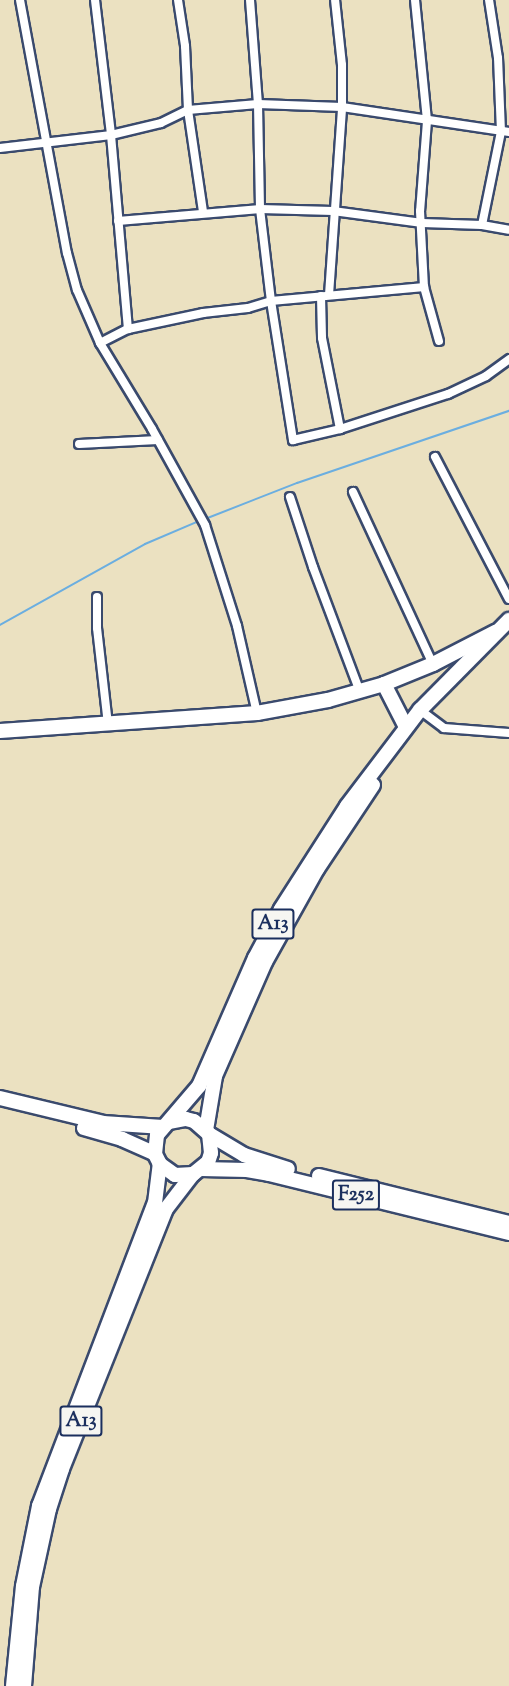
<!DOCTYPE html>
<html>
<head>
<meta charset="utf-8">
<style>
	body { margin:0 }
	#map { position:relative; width:509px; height:1686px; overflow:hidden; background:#ebe1c1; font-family:"Sorts Mill Goudy",serif }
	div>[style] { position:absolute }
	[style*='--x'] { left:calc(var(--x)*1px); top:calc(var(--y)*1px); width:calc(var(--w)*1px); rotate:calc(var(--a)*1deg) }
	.stream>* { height:2px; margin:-1px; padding:0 1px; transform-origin:1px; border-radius:1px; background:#6baee0 }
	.roads { filter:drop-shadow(2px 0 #3a4a6d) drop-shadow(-2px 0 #3a4a6d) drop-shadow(0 2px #3a4a6d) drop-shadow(0 -2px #3a4a6d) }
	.minor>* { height:8px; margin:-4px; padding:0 4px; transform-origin:4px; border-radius:4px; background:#fff }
	.primary>* { height:14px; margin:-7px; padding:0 7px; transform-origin:7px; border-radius:7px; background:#fff }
	.trunk>* { height:14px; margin:-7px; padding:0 7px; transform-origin:7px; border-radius:7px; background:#fff }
	span { translate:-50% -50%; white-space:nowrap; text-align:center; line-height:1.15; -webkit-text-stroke:5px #f6f6f2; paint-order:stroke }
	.shield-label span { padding:2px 4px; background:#f6f6f2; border:2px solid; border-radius:4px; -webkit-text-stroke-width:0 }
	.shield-label { font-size:20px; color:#1b2f5e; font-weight:700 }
</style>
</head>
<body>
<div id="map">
	<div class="stream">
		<i style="--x:205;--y:519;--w:99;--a:-21.4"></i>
		<i style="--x:297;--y:483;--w:224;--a:-18.8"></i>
		<i style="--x:0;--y:625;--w:166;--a:-29.2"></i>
		<i style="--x:145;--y:544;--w:59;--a:-23.1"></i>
	</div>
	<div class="roads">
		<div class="minor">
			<i style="--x:20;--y:0;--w:257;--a:79.5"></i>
			<i style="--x:67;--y:253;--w:38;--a:75"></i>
			<i style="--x:77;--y:290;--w:58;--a:66.5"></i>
			<i style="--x:100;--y:343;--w:100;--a:58.8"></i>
			<i style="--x:152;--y:429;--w:110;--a:61.1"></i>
			<i style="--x:205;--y:525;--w:106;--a:72.4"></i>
			<i style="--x:237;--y:626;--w:89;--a:77.1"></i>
			<i style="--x:95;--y:0;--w:136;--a:83.2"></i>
			<i style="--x:111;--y:135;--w:195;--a:85"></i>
			<i style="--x:178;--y:0;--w:47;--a:81.3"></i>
			<i style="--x:185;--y:46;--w:64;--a:87.3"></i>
			<i style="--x:188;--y:110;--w:103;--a:81.6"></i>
			<i style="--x:250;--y:0;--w:104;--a:85.6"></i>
			<i style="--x:258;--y:104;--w:105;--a:88.9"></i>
			<i style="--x:260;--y:209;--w:93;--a:83.2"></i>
			<i style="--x:271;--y:301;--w:141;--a:81"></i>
			<i style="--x:293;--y:440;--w:48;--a:-13.2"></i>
			<i style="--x:340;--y:429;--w:114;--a:-18"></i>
			<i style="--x:448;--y:394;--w:42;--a:-25.3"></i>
			<i style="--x:486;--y:376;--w:29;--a:-36"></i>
			<i style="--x:415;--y:0;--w:122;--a:84.3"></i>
			<i style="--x:427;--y:121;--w:90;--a:94.4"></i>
			<i style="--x:420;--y:211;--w:76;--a:87"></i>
			<i style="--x:424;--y:287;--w:56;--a:74.5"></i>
			<i style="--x:0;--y:148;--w:112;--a:-6.7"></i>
			<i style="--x:111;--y:135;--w:51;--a:-13.5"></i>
			<i style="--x:161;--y:123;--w:30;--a:-26"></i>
			<i style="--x:188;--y:110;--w:70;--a:-4.9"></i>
			<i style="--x:258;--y:104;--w:84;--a:2"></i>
			<i style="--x:342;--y:107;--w:169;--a:8.5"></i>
			<i style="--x:118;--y:221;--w:143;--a:-4.8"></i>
			<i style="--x:260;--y:209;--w:73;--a:1.6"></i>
			<i style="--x:333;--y:211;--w:90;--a:7.7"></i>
			<i style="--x:422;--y:223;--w:60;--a:1.9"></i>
			<i style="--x:482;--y:225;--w:27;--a:10"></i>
			<i style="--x:482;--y:225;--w:95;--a:-78.5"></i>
			<i style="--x:501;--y:132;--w:74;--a:-92.3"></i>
			<i style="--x:498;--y:58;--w:59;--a:-98.8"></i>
			<i style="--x:329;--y:295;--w:188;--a:-86"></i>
			<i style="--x:342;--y:107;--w:42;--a:-90"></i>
			<i style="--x:342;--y:65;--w:65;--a:-96.1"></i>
			<i style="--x:321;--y:296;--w:42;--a:88.6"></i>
			<i style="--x:322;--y:338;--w:93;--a:78.8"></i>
			<i style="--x:100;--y:343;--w:31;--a:-27"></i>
			<i style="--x:128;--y:329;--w:77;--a:-12"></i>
			<i style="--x:203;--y:313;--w:45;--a:-6.3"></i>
			<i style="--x:248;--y:308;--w:24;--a:-17"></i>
			<i style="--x:271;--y:301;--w:154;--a:-5.2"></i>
			<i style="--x:79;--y:444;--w:79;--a:-2.9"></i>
			<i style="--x:435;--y:457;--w:160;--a:62.5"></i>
			<i style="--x:353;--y:492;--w:190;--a:65.1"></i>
			<i style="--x:290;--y:497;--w:74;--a:71.8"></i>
			<i style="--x:313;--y:567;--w:134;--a:69.4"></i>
			<i style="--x:97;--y:597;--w:31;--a:90"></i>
			<i style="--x:97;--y:628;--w:97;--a:83.5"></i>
			<i style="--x:420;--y:710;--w:30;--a:37"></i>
			<i style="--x:444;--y:728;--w:65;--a:4.4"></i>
		</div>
		<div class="primary">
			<i style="--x:0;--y:731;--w:258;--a:-4"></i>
			<i style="--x:257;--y:713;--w:72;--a:-10.4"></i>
			<i style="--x:328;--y:700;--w:58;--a:-15.9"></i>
			<i style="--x:384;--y:684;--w:53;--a:-22.2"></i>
			<i style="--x:433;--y:664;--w:70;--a:-27.3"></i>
			<i style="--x:0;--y:1098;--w:106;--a:13.6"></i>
			<i style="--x:103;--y:1123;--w:60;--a:3.8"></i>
			<i style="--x:84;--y:1128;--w:40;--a:16"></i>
			<i style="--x:122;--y:1139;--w:36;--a:24"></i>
			<i style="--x:209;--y:1134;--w:41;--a:31"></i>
			<i style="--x:244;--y:1155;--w:46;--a:17.7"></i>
			<i style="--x:201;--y:1169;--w:46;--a:1.2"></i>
			<i style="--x:247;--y:1170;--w:22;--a:10"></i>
			<i style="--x:269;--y:1174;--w:247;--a:13.8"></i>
			<i style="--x:319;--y:1176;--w:196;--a:13.9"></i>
		</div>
		<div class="trunk">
			<i style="--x:384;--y:684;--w:48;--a:62.9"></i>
			<i style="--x:170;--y:1122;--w:16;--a:-11"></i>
			<i style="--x:186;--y:1119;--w:8;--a:14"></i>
			<i style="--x:194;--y:1121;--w:20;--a:41"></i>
			<i style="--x:209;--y:1134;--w:19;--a:84"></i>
			<i style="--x:211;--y:1153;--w:9;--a:108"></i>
			<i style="--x:208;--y:1162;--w:19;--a:141"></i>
			<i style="--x:193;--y:1174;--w:18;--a:177"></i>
			<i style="--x:175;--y:1175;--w:19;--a:-144"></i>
			<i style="--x:160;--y:1164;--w:11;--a:-117"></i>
			<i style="--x:155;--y:1154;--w:19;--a:-84"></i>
			<i style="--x:157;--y:1135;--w:65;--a:-49.4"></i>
			<i style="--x:199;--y:1086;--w:140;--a:-66.4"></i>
			<i style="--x:255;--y:958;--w:55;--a:-62"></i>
			<i style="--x:281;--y:909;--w:122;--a:-57.3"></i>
			<i style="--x:347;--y:806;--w:121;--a:-52.8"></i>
			<i style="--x:420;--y:710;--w:127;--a:-45.3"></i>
			<i style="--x:206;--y:1130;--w:55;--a:-80.5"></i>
			<i style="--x:215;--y:1076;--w:124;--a:-66.3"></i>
			<i style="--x:265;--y:962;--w:107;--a:-60.8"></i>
			<i style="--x:317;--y:869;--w:101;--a:-56.3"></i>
			<i style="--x:13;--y:1686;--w:100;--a:-84.3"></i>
			<i style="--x:23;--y:1586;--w:82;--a:-78.7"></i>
			<i style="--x:39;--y:1506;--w:324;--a:-69.1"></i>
			<i style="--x:155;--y:1203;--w:39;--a:-83"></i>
			<i style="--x:24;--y:1686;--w:99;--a:-85.4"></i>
			<i style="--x:32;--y:1587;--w:80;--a:-77.7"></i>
			<i style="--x:49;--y:1509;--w:42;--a:-72"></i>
			<i style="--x:62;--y:1469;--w:280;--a:-68.2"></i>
			<i style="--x:166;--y:1209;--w:44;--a:-52.4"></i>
		</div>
	</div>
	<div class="shield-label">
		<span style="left:273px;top:924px">A13</span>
		<span style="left:356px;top:1195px">F252</span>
		<span style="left:81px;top:1421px">A13</span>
	</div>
</div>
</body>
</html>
